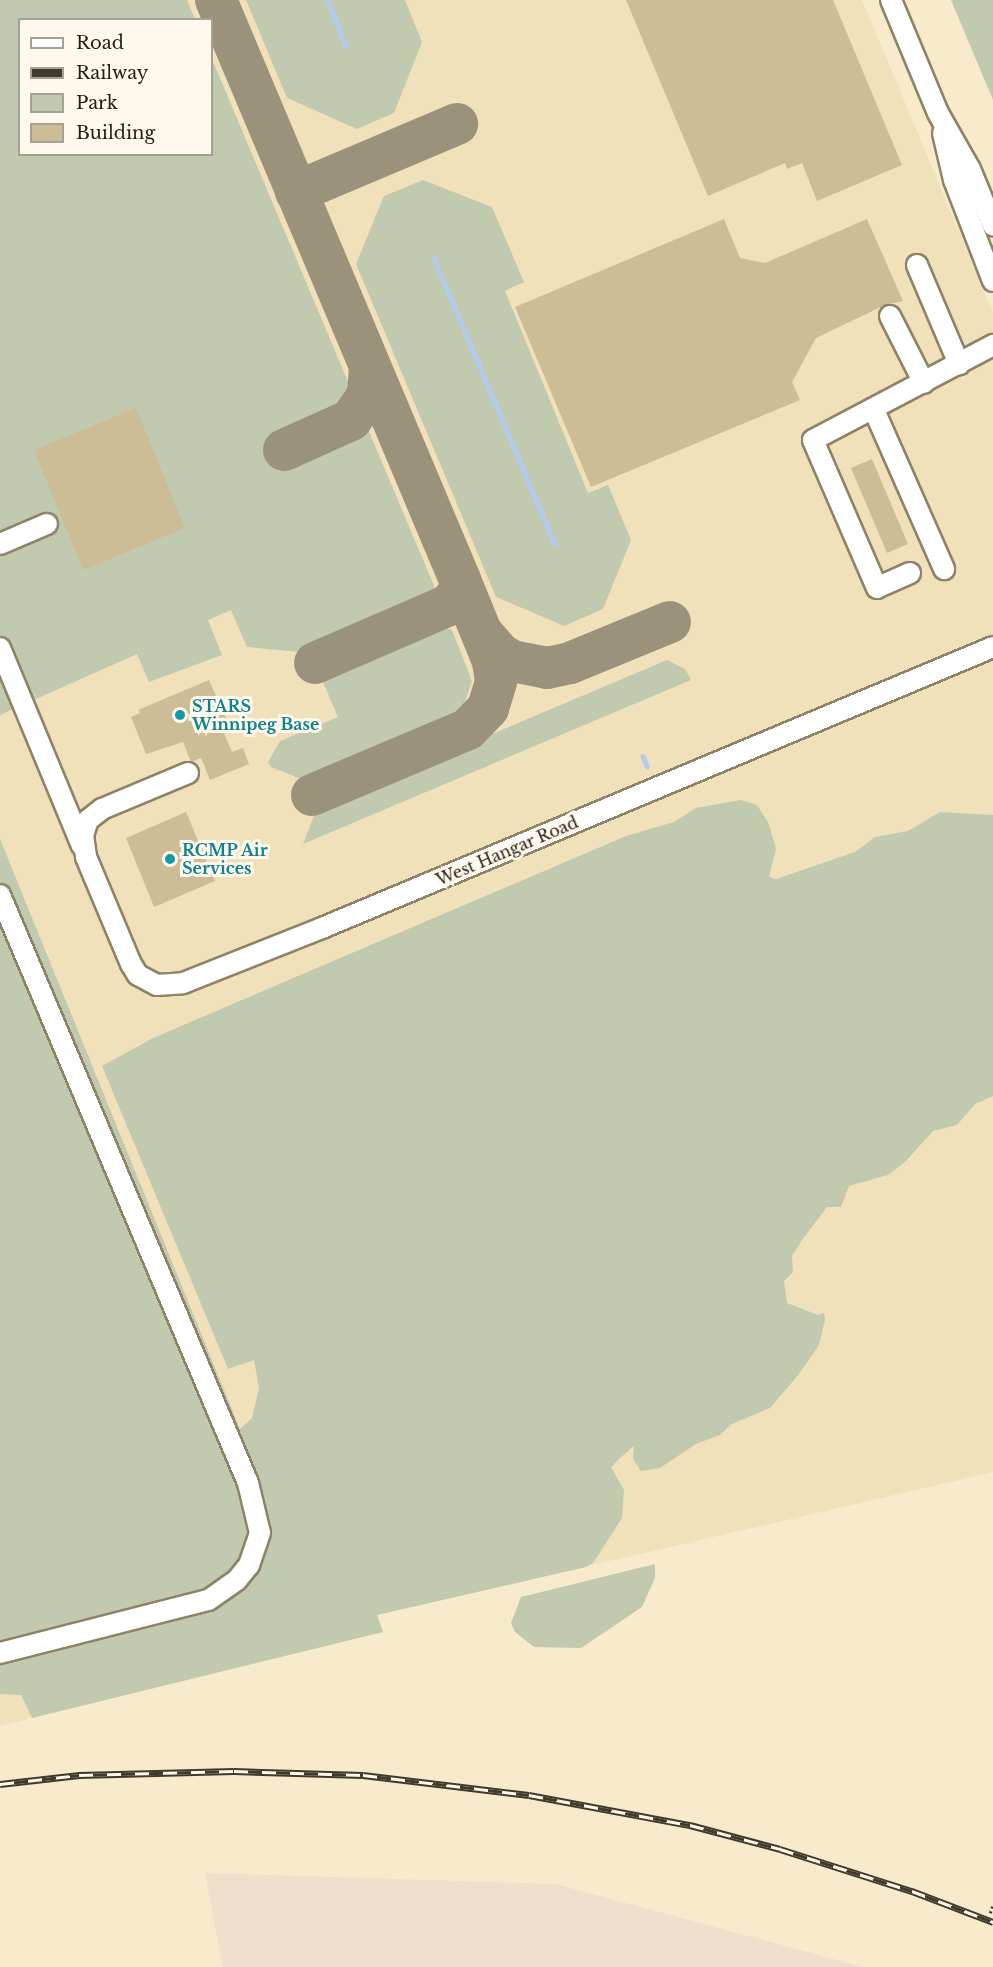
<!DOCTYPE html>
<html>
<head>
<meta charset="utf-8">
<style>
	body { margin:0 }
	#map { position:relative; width:993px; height:1967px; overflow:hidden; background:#f7ebcb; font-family:"Libre Baskerville",serif }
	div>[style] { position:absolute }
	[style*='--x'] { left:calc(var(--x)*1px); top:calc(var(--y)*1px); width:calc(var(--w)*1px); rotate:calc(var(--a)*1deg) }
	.built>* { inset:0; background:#f0e1ba }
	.industrial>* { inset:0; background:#efdfcd }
	.green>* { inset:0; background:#c1caaf }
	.stream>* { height:4.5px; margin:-2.25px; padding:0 2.25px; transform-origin:2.25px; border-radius:2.25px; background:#b4cbed }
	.taxiway>* { height:42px; margin:-21px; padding:0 21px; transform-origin:21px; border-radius:21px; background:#9b927c }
	.building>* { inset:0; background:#ccbd97 }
	.roads { filter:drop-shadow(2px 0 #8e8366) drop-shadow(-2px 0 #8e8366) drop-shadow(0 2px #8e8366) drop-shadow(0 -2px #8e8366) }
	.minor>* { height:20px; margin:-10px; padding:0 10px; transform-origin:10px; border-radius:10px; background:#fff }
	.rail>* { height:7px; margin-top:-3.5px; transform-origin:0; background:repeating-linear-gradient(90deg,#fef9ec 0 14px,#3f3a2c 0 28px); box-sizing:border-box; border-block:2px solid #3f3a2c }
	.dots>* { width:16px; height:16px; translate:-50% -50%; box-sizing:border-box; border:3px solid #fef9ec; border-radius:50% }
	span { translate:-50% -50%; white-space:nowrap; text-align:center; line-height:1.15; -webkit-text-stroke:6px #fef9ec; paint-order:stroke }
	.culture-label { font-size:16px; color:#0d838f; font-weight:700 }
	.left { translate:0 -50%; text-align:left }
	.street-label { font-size:16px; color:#221e12 }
	.legend { position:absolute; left:18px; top:18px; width:195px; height:138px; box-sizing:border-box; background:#fef9ec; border:2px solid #a6a195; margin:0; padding:8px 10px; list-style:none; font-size:18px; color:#221e12 }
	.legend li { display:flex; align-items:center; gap:12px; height:30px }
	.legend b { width:30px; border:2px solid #a6a195 }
</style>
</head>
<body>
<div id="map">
	<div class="built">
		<i style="clip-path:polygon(evenodd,0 0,862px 0,993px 313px,993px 1472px,377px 1615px,383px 1632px,0 1726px,0 0,20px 20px,212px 20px,212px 154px,20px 154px,20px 20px)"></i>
	</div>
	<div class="industrial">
		<i style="clip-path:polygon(205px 1873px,555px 1884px,863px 1967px,223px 1967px)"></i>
	</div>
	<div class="green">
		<i style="clip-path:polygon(0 0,187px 0,195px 19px,20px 20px,20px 154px,212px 154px,212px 59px,435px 588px,427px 604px,311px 653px,247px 647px,231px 610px,208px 620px,222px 655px,149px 682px,137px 654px,0 715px)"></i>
		<i style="clip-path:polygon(246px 0,405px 0,422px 42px,394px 113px,357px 129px,287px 98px)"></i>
		<i style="clip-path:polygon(951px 0,993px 0,993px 100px)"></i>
		<i style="clip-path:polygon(423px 180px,492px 207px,524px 282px,505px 291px,588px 493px,608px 485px,631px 540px,603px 609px,564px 626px,496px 597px,356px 264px,384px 196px)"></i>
		<i style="clip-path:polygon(436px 624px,452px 630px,472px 681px,460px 716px,306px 781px,271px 767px,268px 762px,280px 741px,338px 717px,319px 673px)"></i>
		<i style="clip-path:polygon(667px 660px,685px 669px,691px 680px,303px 844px,317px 808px)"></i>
		<i style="clip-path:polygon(741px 800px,757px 805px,769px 824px,776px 849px,769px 877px,776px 879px,855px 852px,875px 837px,908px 831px,940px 812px,993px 815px,993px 1096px,975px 1104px,957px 1125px,933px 1131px,905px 1162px,888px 1175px,849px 1186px,841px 1207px,827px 1207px,802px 1240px,792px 1256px,793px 1272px,784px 1281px,787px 1303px,818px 1315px,824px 1313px,825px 1320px,819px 1345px,799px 1374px,770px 1408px,732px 1424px,720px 1435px,696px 1444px,660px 1468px,641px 1471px,633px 1459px,634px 1446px,621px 1457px,611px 1467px,624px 1490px,622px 1518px,593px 1563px,586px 1567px,377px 1615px,383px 1632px,32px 1718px,21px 1695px,0 1694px,0 839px,240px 1429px,252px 1418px,259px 1388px,254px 1360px,228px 1369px,102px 1066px,153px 1038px,626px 836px,674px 822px,696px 808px)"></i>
		<i style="clip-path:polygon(655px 1564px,655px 1578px,642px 1607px,581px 1648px,534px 1647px,515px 1632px,511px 1623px,521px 1597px)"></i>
	</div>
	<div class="stream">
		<i style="--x:328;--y:0;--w:50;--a:69"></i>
		<i style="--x:434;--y:258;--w:311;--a:67.1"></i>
		<i style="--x:643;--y:756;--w:11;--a:68"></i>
	</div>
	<div class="taxiway">
		<i style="--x:216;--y:0;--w:629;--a:67.18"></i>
		<i style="--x:296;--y:192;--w:175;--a:-22.9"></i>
		<i style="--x:284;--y:450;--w:73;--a:-24.1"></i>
		<i style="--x:351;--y:420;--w:30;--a:-56"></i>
		<i style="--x:368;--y:395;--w:28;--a:-86"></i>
		<i style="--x:482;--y:633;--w:28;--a:49"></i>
		<i style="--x:500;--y:654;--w:14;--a:30"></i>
		<i style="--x:512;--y:661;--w:36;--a:11"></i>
		<i style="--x:547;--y:668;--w:24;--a:-12"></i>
		<i style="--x:570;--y:663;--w:108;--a:-22.3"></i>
		<i style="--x:312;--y:795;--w:169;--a:-22.9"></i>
		<i style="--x:468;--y:729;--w:29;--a:-46"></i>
		<i style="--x:488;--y:708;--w:28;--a:-73"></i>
		<i style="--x:496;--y:681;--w:20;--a:-99"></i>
		<i style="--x:493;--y:661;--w:87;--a:-112.2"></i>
		<i style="--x:460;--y:580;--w:11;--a:90"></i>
		<i style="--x:460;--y:591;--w:18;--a:128"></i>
		<i style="--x:449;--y:605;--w:146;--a:156.6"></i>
	</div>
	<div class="building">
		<i style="clip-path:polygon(626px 0,833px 0,902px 165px,817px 201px,802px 163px,787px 169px,785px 163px,708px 196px)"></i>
		<i style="clip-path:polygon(724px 219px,740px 258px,765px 263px,867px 219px,903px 301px,885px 305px,816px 338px,792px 382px,800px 400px,591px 487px,515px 307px)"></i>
		<i style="clip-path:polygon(136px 408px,185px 528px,83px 570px,34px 450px)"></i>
		<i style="clip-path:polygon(872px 459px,908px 544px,887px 553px,851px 468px)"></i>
		<i style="clip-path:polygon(209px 680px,228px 723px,221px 726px,232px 752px,243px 748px,249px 764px,210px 780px,201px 758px,191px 762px,183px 742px,146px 754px,131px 717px,140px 713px,138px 710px)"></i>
		<i style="clip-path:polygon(186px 812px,215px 881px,154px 907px,126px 838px)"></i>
	</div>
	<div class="roads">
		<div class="minor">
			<i style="--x:891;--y:0;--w:122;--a:67.4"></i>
			<i style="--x:938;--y:113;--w:64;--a:60.3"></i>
			<i style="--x:970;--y:169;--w:61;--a:67.7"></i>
			<i style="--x:943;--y:133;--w:48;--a:76.8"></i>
			<i style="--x:954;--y:180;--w:108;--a:68.9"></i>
			<i style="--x:917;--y:265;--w:108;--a:67"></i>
			<i style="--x:890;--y:316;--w:75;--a:63.1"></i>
			<i style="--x:874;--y:410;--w:174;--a:66.2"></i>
			<i style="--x:0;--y:544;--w:51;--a:-23.1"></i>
			<i style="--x:910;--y:573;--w:36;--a:156"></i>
			<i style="--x:877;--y:588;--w:161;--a:-113.4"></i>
			<i style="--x:813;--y:440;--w:204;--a:-27.8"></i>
			<i style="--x:0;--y:648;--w:214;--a:67.5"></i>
			<i style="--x:188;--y:773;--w:93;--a:157.3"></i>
			<i style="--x:102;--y:809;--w:18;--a:142"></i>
			<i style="--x:88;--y:820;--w:16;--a:108"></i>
			<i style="--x:83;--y:835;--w:22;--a:82"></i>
			<i style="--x:86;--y:857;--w:116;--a:67.2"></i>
			<i style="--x:131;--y:964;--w:13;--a:58"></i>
			<i style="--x:138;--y:975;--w:21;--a:28"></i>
			<i style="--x:157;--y:985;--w:26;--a:-4"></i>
			<i style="--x:183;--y:983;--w:149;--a:-21.6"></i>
			<i style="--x:322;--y:928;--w:727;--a:-22.72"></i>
			<i style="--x:0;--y:895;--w:638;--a:67.13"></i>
			<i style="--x:248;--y:1483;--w:51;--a:76.5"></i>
			<i style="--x:260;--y:1533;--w:34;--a:109"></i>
			<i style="--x:249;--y:1565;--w:19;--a:129"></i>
			<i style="--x:237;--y:1580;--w:35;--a:145"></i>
			<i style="--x:208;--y:1600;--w:215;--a:165.7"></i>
		</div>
	</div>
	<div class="rail">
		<i style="--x:0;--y:1784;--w:80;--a:-6.5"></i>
		<i style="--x:79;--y:1775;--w:155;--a:-1.5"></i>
		<i style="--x:234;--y:1771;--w:129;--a:1.8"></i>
		<i style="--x:363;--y:1775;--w:167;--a:6.9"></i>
		<i style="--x:529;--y:1795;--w:164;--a:10.6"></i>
		<i style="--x:690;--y:1825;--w:93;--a:14.9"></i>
		<i style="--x:780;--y:1849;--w:139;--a:17.7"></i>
		<i style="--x:912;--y:1891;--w:87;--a:20.9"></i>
		<i style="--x:990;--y:1909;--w:3;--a:18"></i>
	</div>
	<div class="dots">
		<i style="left:180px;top:715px;background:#0f9aa8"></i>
		<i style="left:170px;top:859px;background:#0f9aa8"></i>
	</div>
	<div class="culture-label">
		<span class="left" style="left:192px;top:715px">STARS<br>Winnipeg Base</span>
		<span class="left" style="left:182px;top:859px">RCMP Air<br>Services</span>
	</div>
	<div class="street-label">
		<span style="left:507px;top:851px;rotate:-23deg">West Hangar Road</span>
	</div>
	<ul class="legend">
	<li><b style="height:8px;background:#fff"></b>Road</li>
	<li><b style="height:8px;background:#3f3a2c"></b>Railway</li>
	<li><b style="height:16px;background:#c1caaf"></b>Park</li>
	<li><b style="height:16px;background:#ccbd97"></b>Building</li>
	</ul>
</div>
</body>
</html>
